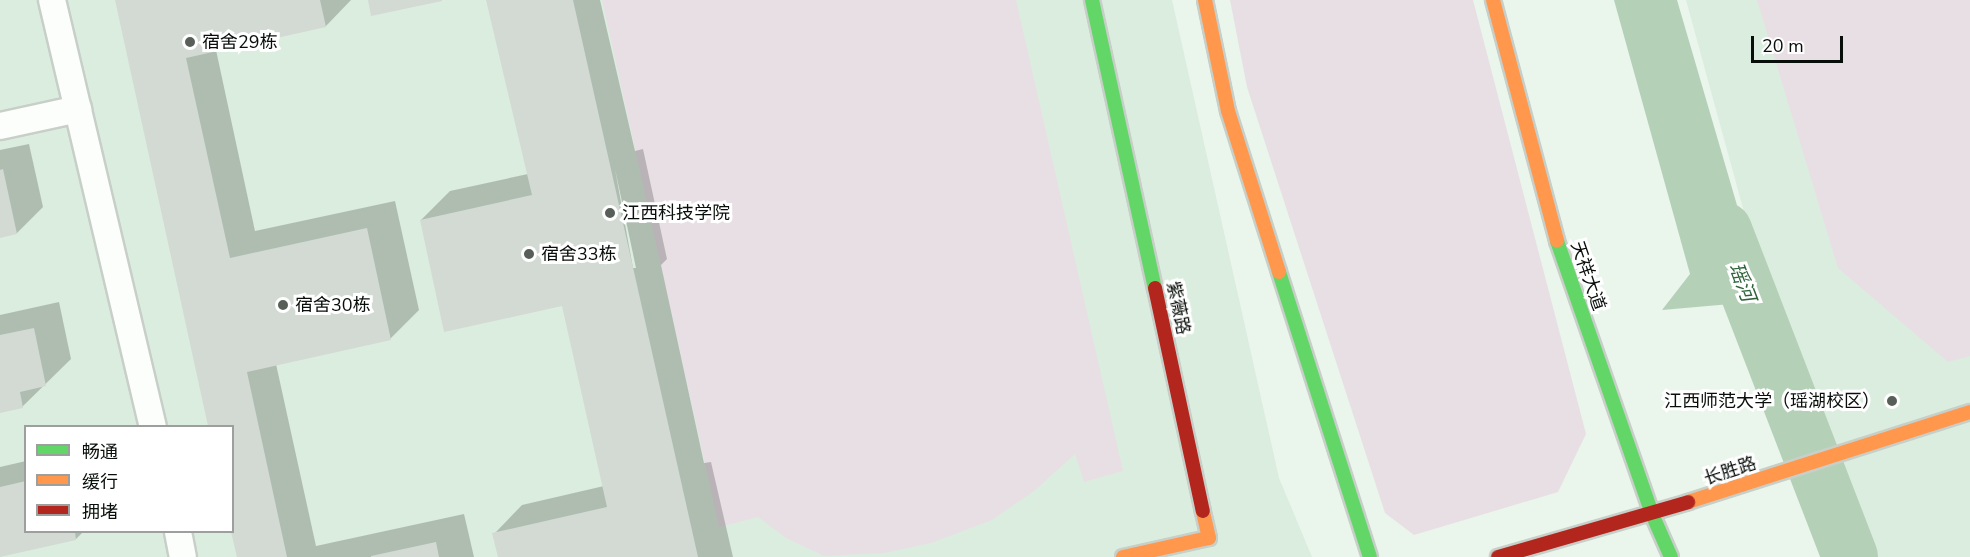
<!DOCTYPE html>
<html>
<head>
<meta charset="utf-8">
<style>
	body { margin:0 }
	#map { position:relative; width:1970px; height:557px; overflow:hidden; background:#eaf5ec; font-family:"Nunito Sans","Noto Sans SC",sans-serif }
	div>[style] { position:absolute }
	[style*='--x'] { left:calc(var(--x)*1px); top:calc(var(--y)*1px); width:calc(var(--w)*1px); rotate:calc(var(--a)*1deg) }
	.built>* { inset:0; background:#dbedde }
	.green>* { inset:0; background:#e8dfe5 }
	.water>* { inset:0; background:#b4d1b8 }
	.shadow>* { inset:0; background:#0003 }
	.river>* { height:56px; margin:-28px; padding:0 28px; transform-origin:28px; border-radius:28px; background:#b4d1b8 }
	.building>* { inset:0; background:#d2dad3 }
	.roads { filter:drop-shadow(2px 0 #c7cfc8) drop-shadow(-2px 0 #c7cfc8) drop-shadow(0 2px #c7cfc8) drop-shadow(0 -2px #c7cfc8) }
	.street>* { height:26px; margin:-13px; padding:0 13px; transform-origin:13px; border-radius:13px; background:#fcfefc }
	.fast>* { height:14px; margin:-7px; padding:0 7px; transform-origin:7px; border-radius:7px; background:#63d668 }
	.slow>* { height:14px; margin:-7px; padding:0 7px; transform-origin:7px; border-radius:7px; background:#ff974d }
	.jam>* { height:14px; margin:-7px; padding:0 7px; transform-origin:7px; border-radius:7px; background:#b3261e }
	.dots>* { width:16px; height:16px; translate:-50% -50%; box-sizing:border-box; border:3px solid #fff; border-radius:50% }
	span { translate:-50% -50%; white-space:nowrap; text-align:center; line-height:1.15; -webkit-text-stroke:6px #fff; paint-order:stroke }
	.poi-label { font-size:18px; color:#080e09 }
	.left { translate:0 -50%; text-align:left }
	.right { translate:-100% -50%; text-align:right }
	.street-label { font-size:18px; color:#080e09 }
	.water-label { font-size:20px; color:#2e6339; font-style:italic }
	.legend { position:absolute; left:24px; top:425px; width:210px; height:108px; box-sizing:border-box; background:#fff; border:2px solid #9c9f9d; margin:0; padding:8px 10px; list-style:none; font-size:18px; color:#080e09 }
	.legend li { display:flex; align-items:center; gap:12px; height:30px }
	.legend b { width:30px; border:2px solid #9c9f9d }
	.scale { position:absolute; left:1751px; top:36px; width:92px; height:27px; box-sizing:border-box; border:3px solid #080e09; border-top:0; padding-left:8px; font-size:18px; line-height:21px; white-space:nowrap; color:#080e09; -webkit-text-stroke:4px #fff; paint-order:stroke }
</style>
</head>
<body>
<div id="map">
	<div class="built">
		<i style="clip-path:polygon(evenodd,0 0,1172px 0,1279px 478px,1312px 557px,0 557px,0 0,26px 426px,232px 426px,232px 532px,26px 532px,26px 426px)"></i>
		<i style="clip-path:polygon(1686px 0,1970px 0,1970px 557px,1876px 557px,1753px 245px)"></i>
	</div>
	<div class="green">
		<i style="clip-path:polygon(602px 0,1016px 0,1123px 471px,1084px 482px,1075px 454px,1034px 491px,992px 520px,931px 543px,884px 553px,824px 556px,786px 538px,758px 517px,719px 527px)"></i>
		<i style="clip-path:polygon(1230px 0,1473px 0,1586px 434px,1558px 492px,1414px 535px,1385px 513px,1247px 87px)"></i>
		<i style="clip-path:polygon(1757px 0,1970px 0,1970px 356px,1948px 362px,1838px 268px)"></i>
	</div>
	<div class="water">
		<i style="clip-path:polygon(1614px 0,1677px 0,1765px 301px,1662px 310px,1690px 274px)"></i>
	</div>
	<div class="shadow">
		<i style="clip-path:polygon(117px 0,351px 0,326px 26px,216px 50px,255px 231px,395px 201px,419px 310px,390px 339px,276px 364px,316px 546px,464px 514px,474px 557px,238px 557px,232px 426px,210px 426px)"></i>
		<i style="clip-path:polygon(evenodd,488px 0,600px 0,635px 151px,643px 149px,667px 259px,661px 265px,704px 463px,711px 462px,733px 557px,499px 557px,494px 534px,522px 505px,604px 486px,563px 304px,421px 220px,450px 191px,528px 174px,488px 0,615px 169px,636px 268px,633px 268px,615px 169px)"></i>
		<i style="clip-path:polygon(29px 144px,43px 207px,17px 233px,0 237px,0 150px)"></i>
		<i style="clip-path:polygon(59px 302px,71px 359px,22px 407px,0 412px,0 315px)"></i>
		<i style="clip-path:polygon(26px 461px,26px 532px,83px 532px,76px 539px,0 555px,0 467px)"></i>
	</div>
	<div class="river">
		<i style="--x:1724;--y:230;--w:350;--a:68.9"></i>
	</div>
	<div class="building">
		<i style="clip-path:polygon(115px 0,320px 0,326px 27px,186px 58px,230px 258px,367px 228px,391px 340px,247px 372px,287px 557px,237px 557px,231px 532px,232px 426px,208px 426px)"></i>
		<i style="clip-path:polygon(368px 0,442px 0,442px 1px,371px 16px)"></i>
		<i style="clip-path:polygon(486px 0,573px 0,698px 557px,498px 557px,492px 533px,607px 507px,562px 306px,444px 332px,420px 220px,532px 195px)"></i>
		<i style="clip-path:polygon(3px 169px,17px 234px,0 238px,0 170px)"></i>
		<i style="clip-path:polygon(34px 328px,46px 386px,20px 392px,23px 408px,0 413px,0 335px)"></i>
		<i style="clip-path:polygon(26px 481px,26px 532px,75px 532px,76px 540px,0 557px,0 487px)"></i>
		<i style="clip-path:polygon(436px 542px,439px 557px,371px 557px,371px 556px)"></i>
	</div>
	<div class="roads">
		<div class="street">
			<i style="--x:52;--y:0;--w:438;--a:76.7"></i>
			<i style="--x:0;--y:126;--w:80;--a:-12.3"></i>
			<i style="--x:178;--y:532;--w:25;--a:79"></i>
		</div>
		<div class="fast">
			<i style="--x:1092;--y:0;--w:295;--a:77.7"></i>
			<i style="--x:1557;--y:241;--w:289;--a:70.8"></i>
			<i style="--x:1652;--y:514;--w:47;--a:66.2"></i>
			<i style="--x:1279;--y:272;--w:299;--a:72.3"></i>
		</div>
		<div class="slow">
			<i style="--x:1205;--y:0;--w:113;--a:78.3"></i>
			<i style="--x:1228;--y:111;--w:169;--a:72.4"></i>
			<i style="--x:1493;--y:0;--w:249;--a:75.1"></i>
			<i style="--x:1688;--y:502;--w:296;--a:-17.7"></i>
			<i style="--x:1123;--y:557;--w:88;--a:-12.5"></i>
			<i style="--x:1209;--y:538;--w:28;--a:-103"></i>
		</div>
		<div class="jam">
			<i style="--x:1155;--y:288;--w:228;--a:77.9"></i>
			<i style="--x:1498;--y:557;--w:198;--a:-16.1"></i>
		</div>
	</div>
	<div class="dots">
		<i style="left:190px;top:42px;background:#575f58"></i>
		<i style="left:610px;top:213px;background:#575f58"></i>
		<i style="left:529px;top:254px;background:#575f58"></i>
		<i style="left:283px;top:305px;background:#575f58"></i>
		<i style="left:1892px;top:401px;background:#575f58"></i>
	</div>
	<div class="poi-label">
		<span class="left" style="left:202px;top:42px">宿舍29栋</span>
		<span class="left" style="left:622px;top:213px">江西科技学院</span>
		<span class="left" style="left:541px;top:254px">宿舍33栋</span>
		<span class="left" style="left:295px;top:305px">宿舍30栋</span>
		<span class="right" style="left:1880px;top:401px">江西师范大学（瑶湖校区）</span>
	</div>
	<div class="street-label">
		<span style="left:1588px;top:276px;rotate:71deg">天祥大道</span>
		<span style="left:1178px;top:308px;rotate:78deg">紫薇路</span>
		<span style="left:1730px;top:471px;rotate:-18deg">长胜路</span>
	</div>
	<div class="water-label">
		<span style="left:1742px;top:282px;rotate:69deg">瑶河</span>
	</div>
	<ul class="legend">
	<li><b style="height:8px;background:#63d668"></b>畅通</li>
	<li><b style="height:8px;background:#ff974d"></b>缓行</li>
	<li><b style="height:8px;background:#b3261e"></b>拥堵</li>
	</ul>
	<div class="scale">20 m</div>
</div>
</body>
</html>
